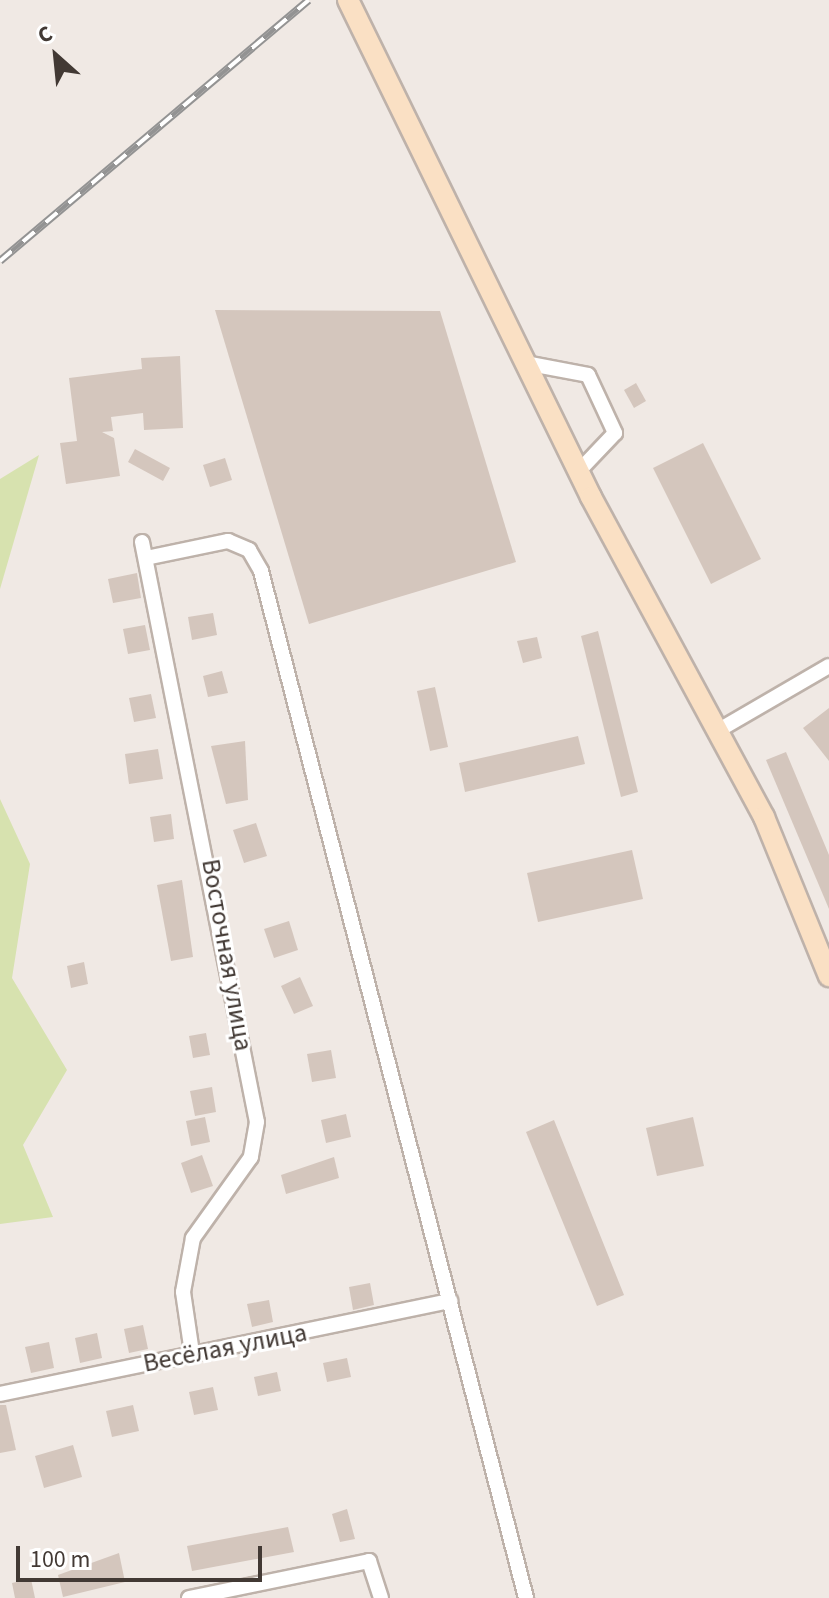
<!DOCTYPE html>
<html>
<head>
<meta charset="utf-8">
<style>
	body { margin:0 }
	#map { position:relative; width:829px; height:1598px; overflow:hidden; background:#f0e9e4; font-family:"Source Sans 3",sans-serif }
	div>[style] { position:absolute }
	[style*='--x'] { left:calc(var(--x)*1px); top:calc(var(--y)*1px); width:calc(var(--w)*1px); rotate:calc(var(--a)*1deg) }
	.green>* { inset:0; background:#d7e2af }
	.building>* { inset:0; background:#d4c6bd }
	.roads { filter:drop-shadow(2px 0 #beb2aa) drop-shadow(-2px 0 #beb2aa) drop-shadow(0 2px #beb2aa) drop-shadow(0 -2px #beb2aa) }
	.street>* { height:14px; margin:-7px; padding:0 7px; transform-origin:7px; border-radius:7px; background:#fff }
	.secondary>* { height:20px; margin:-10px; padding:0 10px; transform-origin:10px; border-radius:10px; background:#fae0c4 }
	.rail>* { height:8px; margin-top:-4px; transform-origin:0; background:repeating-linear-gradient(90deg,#fff 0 15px,#939393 0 30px); box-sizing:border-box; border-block:2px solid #939393 }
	span { translate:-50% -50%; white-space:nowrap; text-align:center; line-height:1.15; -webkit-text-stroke:6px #fff; paint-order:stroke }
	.street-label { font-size:26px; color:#423934 }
	.north { position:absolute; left:16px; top:16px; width:80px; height:80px; -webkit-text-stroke:6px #fff; paint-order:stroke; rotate:333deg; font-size:22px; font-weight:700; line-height:32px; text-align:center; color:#423934 }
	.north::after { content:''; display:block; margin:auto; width:28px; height:36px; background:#423934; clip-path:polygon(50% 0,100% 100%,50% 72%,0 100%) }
	.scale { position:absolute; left:16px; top:1546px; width:246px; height:36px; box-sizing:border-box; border:4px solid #423934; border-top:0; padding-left:10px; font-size:24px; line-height:28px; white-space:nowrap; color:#423934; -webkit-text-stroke:6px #fff; paint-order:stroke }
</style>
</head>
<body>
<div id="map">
	<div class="green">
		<i style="clip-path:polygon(39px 455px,0 589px,0 479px)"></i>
		<i style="clip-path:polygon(0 799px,30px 864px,12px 978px,67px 1070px,23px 1145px,53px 1217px,0 1224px)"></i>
	</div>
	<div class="building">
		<i style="clip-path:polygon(215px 310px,440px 311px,516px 562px,309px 624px)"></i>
		<i style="clip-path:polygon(180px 356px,183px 428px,144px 430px,143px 413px,111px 417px,113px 431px,102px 432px,114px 438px,120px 476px,66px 484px,60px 443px,77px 441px,69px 378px,142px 369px,141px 358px)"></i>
		<i style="clip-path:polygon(636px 383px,646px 401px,634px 408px,624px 390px)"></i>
		<i style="clip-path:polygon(703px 443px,761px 559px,711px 584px,653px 468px)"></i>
		<i style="clip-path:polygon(135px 449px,170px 468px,163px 481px,128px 462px)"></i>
		<i style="clip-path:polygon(225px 458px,232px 480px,210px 487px,203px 465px)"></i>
		<i style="clip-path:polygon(137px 573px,141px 598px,113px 603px,108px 579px)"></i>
		<i style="clip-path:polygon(213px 613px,217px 635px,192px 640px,188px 617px)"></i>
		<i style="clip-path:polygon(145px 625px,150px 650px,128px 654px,123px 629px)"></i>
		<i style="clip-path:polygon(598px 631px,638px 792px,621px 797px,581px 636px)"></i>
		<i style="clip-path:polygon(537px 637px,542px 658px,523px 663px,517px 641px)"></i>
		<i style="clip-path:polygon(222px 671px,228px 693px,208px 697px,203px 676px)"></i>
		<i style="clip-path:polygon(435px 687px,448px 747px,430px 751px,417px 691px)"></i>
		<i style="clip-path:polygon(151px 694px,156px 718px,134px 722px,129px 698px)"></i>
		<i style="clip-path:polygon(829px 708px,829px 761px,803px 728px)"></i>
		<i style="clip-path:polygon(578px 736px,585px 764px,465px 792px,459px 763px)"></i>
		<i style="clip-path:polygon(245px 741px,248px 800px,226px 804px,211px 746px)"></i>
		<i style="clip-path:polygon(158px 749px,163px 779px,129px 784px,125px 754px)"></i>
		<i style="clip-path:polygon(786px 752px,829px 855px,829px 909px,766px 760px)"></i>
		<i style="clip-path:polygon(171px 814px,174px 839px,154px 842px,150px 817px)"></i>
		<i style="clip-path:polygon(256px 823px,267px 856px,244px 863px,233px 830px)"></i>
		<i style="clip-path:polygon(632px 850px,643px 899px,538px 922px,527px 873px)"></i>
		<i style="clip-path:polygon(182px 880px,193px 957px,171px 961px,157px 885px)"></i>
		<i style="clip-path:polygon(289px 921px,298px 950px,274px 958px,264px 929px)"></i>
		<i style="clip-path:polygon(84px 962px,88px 984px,71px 988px,67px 966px)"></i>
		<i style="clip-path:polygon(300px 977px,313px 1006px,294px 1014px,281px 986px)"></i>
		<i style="clip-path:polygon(206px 1033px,210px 1055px,193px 1058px,189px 1036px)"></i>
		<i style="clip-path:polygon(331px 1050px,336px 1078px,312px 1082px,307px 1054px)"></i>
		<i style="clip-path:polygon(212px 1087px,216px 1112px,195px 1116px,190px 1091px)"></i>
		<i style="clip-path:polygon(346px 1114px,351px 1137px,326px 1143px,321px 1120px)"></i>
		<i style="clip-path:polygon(205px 1117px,210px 1142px,191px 1146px,186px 1121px)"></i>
		<i style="clip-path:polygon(693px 1117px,704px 1166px,657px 1176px,646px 1128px)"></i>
		<i style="clip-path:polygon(554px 1120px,624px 1295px,597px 1306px,526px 1132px)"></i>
		<i style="clip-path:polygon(202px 1155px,213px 1186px,191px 1193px,181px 1163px)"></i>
		<i style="clip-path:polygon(334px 1157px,339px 1178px,286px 1194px,281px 1175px)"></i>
		<i style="clip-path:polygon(370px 1283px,374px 1305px,353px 1310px,349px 1287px)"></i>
		<i style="clip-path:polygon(269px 1300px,273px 1322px,252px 1327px,247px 1304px)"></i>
		<i style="clip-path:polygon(143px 1325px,148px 1349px,129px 1353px,124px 1329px)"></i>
		<i style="clip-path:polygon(97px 1333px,102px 1358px,80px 1363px,75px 1338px)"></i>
		<i style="clip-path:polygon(49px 1342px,54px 1368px,31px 1373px,25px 1347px)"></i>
		<i style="clip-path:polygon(347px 1358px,351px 1377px,327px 1382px,323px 1363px)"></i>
		<i style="clip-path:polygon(277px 1372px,281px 1391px,258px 1396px,254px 1377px)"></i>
		<i style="clip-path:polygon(213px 1387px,218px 1410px,194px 1415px,189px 1392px)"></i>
		<i style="clip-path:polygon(0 1405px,6px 1405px,16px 1450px,0 1453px)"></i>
		<i style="clip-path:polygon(133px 1405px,139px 1431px,112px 1437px,106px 1411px)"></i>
		<i style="clip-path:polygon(73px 1445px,82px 1477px,44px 1488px,35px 1456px)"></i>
		<i style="clip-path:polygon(347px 1509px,355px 1539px,340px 1542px,332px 1514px)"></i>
		<i style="clip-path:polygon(288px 1527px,294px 1552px,192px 1571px,187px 1546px)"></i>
		<i style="clip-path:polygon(119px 1553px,125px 1582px,63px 1597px,58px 1575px)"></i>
		<i style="clip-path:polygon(31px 1579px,35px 1598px,15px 1598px,12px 1583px)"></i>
	</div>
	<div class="roads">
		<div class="street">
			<i style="--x:525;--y:363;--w:64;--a:10.8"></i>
			<i style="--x:588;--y:375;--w:64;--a:65"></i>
			<i style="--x:615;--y:433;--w:54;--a:133.5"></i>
			<i style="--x:142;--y:542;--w:591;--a:78.79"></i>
			<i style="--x:257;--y:1122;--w:36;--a:100"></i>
			<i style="--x:251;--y:1157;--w:100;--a:125.6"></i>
			<i style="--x:193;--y:1238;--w:55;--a:100.5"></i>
			<i style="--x:183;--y:1292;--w:62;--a:81.6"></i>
			<i style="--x:146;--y:558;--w:84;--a:-11.7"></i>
			<i style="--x:228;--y:541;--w:23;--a:23"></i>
			<i style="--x:249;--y:550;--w:24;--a:60"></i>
			<i style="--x:261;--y:571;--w:1061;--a:75.53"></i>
			<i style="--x:719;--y:730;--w:127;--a:-30.2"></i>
			<i style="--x:0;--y:1394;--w:460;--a:-11.7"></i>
			<i style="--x:189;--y:1598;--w:184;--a:-11.6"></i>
			<i style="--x:369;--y:1561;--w:39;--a:72"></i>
		</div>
		<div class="secondary">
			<i style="--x:348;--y:0;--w:553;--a:63.94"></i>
			<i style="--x:591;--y:497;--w:364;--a:61.6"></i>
			<i style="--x:764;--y:817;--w:172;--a:67.8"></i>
		</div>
	</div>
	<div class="rail">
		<i style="--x:0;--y:261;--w:404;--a:-40.2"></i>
	</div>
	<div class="street-label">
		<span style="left:227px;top:955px;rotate:80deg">Восточная улица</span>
		<span style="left:225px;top:1348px;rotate:-11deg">Весёлая улица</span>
	</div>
	<div class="north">С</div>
	<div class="scale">100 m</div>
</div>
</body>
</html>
